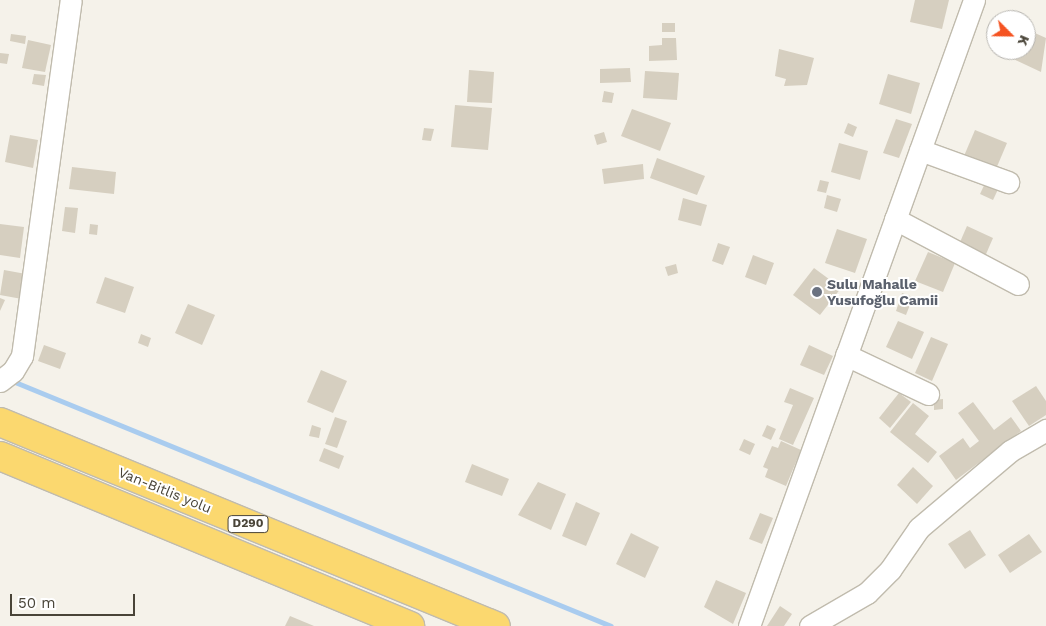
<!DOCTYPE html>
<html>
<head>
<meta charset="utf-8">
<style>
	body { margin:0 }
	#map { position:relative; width:1046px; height:626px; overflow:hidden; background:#f5f2ea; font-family:"Work Sans",sans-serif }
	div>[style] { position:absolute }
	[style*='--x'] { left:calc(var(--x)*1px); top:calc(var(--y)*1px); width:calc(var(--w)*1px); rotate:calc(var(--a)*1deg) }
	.stream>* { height:5px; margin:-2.5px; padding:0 2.5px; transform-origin:2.5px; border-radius:2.5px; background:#a9ccef }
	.building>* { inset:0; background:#d6cfc0 }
	.roads { filter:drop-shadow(1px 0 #c0bbad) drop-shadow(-1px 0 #c0bbad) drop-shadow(0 1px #c0bbad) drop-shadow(0 -1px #c0bbad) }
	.minor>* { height:21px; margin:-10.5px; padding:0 10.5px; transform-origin:10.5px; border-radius:10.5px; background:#fff }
	.highway>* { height:28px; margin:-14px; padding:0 14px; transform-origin:14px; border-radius:14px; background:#fbd86f }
	.dots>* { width:14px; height:14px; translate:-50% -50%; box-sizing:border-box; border:2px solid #fff; border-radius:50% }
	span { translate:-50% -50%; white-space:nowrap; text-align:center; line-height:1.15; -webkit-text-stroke:4px #fff; paint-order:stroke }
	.shield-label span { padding:1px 4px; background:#fff; border:1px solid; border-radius:4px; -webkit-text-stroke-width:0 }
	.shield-label { font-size:12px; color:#494438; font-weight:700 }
	.worship-label { font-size:14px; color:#5b616d; font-weight:700 }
	.left { translate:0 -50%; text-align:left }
	.street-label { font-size:14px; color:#494438 }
	.north { position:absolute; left:986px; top:10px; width:50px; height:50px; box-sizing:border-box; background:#fff; border:1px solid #b6b4af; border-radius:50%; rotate:113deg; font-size:14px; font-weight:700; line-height:20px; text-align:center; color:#494438 }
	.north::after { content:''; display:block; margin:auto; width:18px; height:22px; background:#f55321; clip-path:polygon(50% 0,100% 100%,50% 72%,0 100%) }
	.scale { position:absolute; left:10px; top:594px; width:125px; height:22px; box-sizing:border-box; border:2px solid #494438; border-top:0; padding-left:6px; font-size:15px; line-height:18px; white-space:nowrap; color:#494438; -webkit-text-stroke:4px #fff; paint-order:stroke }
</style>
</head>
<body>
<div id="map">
	<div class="stream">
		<i style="--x:10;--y:380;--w:649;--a:22.26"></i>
	</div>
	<div class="building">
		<i style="clip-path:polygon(915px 0,949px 0,942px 29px,910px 22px)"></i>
		<i style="clip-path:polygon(662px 23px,675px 23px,675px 32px,662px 32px)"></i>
		<i style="clip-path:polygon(1026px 29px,1046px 38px,1041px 72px,1005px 55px,1008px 50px,1026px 50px)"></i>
		<i style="clip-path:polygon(11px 34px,26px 36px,25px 44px,10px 41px)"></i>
		<i style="clip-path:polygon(662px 38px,676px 38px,677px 60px,649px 61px,649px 46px,662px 45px)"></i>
		<i style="clip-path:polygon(28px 40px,51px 45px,45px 72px,22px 68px)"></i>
		<i style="clip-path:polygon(779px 49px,814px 58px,807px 85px,784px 86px,786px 79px,775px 76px)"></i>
		<i style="clip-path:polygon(0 53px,9px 54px,7px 64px,0 63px)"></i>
		<i style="clip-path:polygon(630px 68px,631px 82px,600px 83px,600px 69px)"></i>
		<i style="clip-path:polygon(469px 70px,494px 72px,492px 103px,467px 102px)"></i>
		<i style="clip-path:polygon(645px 71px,679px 73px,677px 100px,643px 98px)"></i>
		<i style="clip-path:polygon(34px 74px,46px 75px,44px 86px,32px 84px)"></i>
		<i style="clip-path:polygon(888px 74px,920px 83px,911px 114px,879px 104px)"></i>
		<i style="clip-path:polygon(604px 91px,614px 93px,612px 103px,602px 102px)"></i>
		<i style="clip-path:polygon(455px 105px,492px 108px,488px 150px,451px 147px)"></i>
		<i style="clip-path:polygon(632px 109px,671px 123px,660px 151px,621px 136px)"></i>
		<i style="clip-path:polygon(896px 119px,912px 124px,899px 158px,883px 153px)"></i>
		<i style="clip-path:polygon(848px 123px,857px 127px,853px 137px,844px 133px)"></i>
		<i style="clip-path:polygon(424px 128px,434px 129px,431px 141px,422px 140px)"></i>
		<i style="clip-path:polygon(975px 130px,1007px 143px,996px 169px,964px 156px)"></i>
		<i style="clip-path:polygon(604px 132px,607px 142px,597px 145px,594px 135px)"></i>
		<i style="clip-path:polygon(10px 135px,38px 140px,33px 168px,5px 162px)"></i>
		<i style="clip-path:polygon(839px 143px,868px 151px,860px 180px,831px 172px)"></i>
		<i style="clip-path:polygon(657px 158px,705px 176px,697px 195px,650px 178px)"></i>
		<i style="clip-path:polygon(643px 164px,644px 179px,604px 184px,602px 169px)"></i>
		<i style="clip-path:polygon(72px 167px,116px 172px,114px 194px,69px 189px)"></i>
		<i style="clip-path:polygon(988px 177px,1001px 183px,993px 200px,980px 194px)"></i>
		<i style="clip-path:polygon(820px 180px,829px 182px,826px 193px,817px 191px)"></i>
		<i style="clip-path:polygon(827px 195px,841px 199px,837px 212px,824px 208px)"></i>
		<i style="clip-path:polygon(683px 198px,707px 205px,701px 226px,678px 220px)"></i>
		<i style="clip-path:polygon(65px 207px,78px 208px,75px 233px,62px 231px)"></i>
		<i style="clip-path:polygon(0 224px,24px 227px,20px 258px,0 255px)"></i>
		<i style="clip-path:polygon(90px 224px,98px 225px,97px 235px,89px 234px)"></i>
		<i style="clip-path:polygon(967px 226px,993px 238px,983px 261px,957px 249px)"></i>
		<i style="clip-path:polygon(837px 229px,867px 239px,855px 273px,825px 263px)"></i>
		<i style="clip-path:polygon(718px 243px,730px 247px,723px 265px,712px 261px)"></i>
		<i style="clip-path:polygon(928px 252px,955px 263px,943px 292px,915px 281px)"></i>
		<i style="clip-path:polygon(753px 255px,774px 263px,766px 285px,745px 277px)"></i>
		<i style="clip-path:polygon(676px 264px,678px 273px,668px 276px,665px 267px)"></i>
		<i style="clip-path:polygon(814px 268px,841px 288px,820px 315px,793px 295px)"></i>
		<i style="clip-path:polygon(4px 270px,26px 274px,22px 299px,0 295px)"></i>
		<i style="clip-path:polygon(105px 277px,134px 287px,125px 313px,96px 303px)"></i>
		<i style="clip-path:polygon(902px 293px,913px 297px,906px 315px,896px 311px)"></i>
		<i style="clip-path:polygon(0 298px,5px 300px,0 311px)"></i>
		<i style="clip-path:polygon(188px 304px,215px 315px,202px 345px,175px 333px)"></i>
		<i style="clip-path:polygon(898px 321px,924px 332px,912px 359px,886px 347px)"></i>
		<i style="clip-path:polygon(141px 334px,151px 338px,148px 347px,138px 343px)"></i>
		<i style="clip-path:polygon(931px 337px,948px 344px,932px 381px,915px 373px)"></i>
		<i style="clip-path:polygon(44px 345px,66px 353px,60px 369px,38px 361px)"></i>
		<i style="clip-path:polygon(809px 345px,833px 356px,824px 375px,800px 365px)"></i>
		<i style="clip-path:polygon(321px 370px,347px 381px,333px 413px,307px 402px)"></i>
		<i style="clip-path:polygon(1036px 386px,1046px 401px,1046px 415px,1029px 426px,1012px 401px)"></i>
		<i style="clip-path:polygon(790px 388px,814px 398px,793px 445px,779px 439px,793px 405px,784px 402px)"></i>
		<i style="clip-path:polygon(899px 393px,911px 402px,890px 428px,879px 418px)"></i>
		<i style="clip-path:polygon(943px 399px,943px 409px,934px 410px,934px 400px)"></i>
		<i style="clip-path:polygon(973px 402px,994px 430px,1011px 417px,1021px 431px,956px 480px,939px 456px,963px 438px,970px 448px,979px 441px,958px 413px)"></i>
		<i style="clip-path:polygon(913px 403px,929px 416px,915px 434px,937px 452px,928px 463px,890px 432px)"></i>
		<i style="clip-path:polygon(335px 417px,347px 421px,337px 448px,325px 444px)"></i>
		<i style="clip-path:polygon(312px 425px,321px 428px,319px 438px,309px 436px)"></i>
		<i style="clip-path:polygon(767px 425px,776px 429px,771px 440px,762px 436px)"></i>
		<i style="clip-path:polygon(744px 439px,755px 444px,750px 455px,739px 450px)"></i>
		<i style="clip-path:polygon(781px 441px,801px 450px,786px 486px,765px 477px,768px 469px,763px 467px,772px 446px,778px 448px)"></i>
		<i style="clip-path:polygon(324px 448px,344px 456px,339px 469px,319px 461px)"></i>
		<i style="clip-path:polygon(472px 464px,509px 479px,502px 496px,465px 482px)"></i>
		<i style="clip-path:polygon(913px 467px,933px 486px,917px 504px,897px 485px)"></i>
		<i style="clip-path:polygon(538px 482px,566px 494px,551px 530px,518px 515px)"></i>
		<i style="clip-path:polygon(576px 502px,600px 513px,586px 546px,562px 536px)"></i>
		<i style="clip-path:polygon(760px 513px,773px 518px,762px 544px,749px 539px)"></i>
		<i style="clip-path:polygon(970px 530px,986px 555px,965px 569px,948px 544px)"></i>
		<i style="clip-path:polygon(631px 533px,659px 547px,645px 578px,616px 564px)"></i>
		<i style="clip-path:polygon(1029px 534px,1042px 552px,1010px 573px,998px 555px)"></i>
		<i style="clip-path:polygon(716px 580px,746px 593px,733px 624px,704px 607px)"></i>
		<i style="clip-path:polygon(780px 606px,792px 614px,784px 626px,767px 626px)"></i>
		<i style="clip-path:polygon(290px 616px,314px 626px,285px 626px)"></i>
	</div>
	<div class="roads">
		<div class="minor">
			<i style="--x:920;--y:150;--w:94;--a:20"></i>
			<i style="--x:895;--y:219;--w:139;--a:27.9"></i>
			<i style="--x:846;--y:355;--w:91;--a:25.4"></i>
			<i style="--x:0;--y:381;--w:16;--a:-38"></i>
			<i style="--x:13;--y:371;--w:17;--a:-59"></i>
			<i style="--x:22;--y:356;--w:359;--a:-82.2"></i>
			<i style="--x:749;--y:626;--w:665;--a:-70.23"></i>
			<i style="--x:810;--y:626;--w:66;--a:-30.1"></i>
			<i style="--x:867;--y:593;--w:33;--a:-45"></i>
			<i style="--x:890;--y:570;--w:51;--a:-55.4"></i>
			<i style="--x:919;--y:528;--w:119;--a:-40.2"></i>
			<i style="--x:1010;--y:451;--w:42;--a:-30.3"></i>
		</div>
		<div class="highway">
			<i style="--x:0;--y:422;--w:536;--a:22.36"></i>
			<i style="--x:0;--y:456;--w:444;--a:22.5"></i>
		</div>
	</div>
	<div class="dots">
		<i style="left:817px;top:292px;background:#6b7280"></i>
	</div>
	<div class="shield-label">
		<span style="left:248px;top:524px">D290</span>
	</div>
	<div class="worship-label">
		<span class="left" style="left:827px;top:292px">Sulu Mahalle<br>Yusufoğlu Camii</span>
	</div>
	<div class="street-label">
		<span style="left:165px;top:490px;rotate:22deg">Van-Bitlis yolu</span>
	</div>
	<div class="north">K</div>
	<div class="scale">50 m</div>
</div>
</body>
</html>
